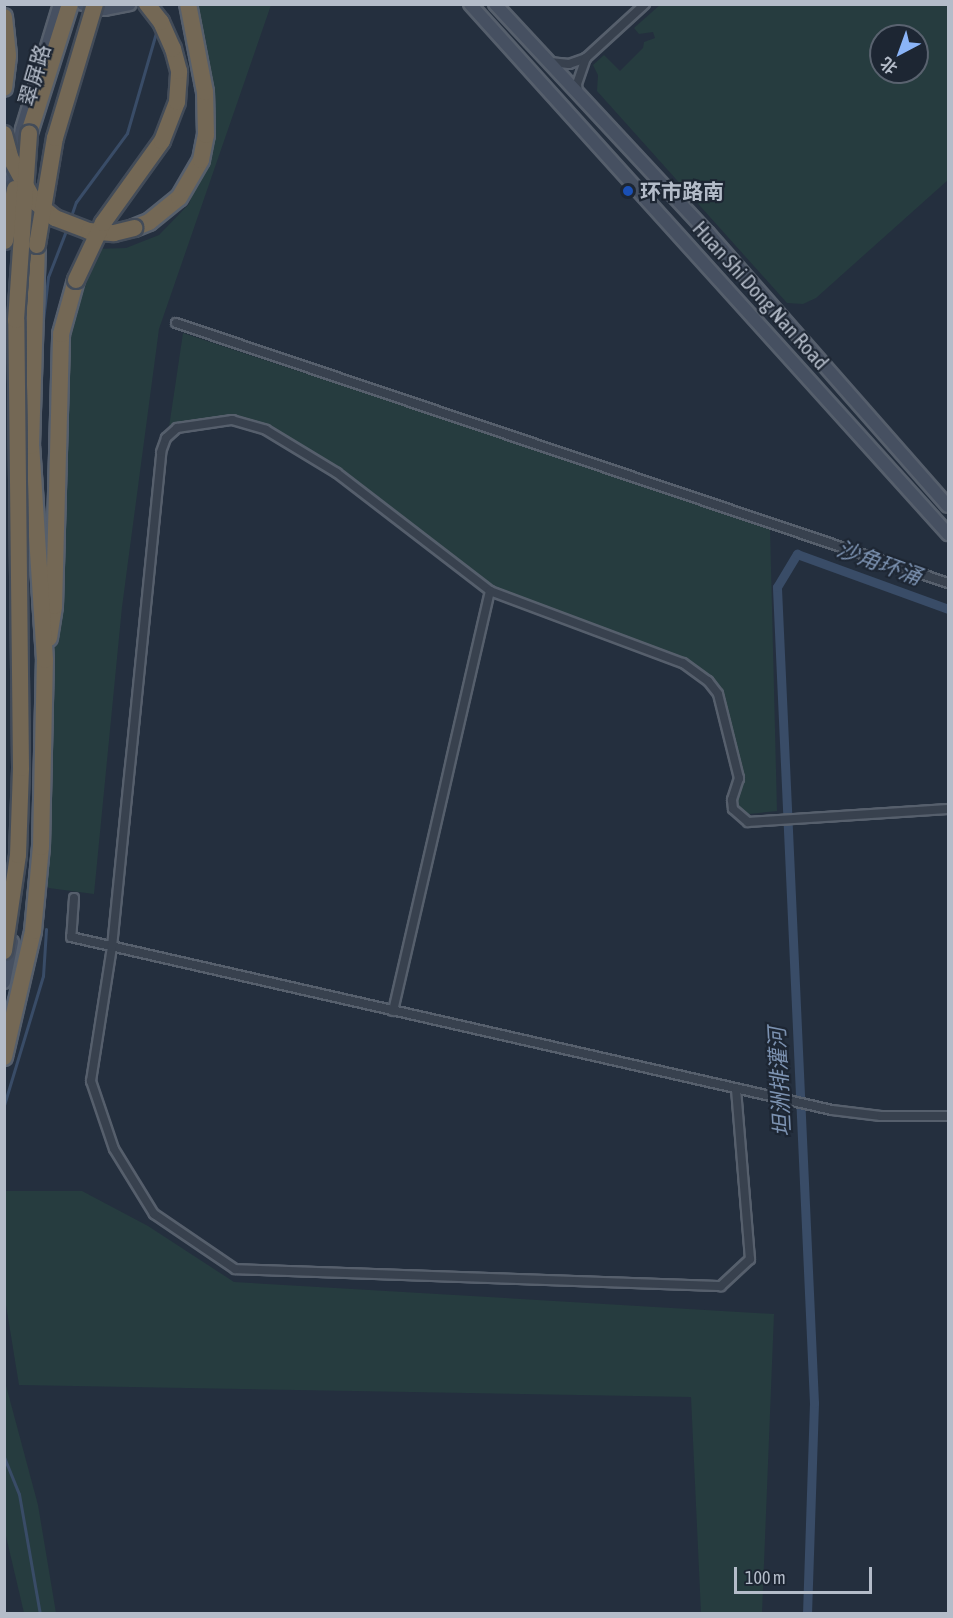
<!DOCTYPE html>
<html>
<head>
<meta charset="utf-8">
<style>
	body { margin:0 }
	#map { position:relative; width:953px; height:1618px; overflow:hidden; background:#242f3e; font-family:"Asap Condensed","Noto Sans SC",sans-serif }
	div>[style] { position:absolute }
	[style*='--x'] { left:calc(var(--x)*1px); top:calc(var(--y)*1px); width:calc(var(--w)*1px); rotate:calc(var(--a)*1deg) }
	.green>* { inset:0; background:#263c3f }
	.stream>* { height:3px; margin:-1.5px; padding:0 1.5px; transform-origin:1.5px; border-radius:1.5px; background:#394c67 }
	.canal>* { height:9px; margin:-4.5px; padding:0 4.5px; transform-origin:4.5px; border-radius:4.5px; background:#394c67 }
	.roads { filter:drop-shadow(2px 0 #565f6c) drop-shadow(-2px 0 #565f6c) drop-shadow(0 2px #565f6c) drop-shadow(0 -2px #565f6c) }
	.street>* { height:8px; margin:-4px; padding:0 4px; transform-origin:4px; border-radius:4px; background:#38414e }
	.secondary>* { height:12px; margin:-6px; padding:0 6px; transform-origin:6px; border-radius:6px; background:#465061 }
	.highway>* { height:16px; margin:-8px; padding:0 8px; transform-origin:8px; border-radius:8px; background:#746855 }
	.bridges { filter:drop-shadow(2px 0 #434c59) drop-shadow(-2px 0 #434c59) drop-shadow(0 2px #434c59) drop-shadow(0 -2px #434c59) }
	.highway-bridge>* { height:16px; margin:-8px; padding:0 8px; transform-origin:8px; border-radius:8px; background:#746855 }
	.dots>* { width:16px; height:16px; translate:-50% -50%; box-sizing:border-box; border:3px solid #1d2633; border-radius:50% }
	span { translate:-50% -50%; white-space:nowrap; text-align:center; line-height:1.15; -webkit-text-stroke:4.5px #1d2633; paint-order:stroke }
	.street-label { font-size:21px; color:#b4bcc9 }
	.poi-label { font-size:21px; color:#b4bcc9; font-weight:700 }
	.left { translate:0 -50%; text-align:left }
	.water-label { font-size:22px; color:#7c92b1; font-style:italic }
	.frame { position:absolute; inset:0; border:6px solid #b4bcc9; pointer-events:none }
	.north { position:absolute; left:869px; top:24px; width:60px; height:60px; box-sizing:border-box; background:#1d2633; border:2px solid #59626f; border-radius:50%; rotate:221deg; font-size:16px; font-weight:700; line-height:24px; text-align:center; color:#b4bcc9 }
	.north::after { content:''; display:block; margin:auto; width:21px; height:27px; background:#8ab4f8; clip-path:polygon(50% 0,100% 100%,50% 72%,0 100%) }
	.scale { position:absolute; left:734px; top:1567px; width:138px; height:27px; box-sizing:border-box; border:3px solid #b4bcc9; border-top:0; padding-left:8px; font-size:18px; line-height:21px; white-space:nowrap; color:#b4bcc9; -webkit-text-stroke:4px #1d2633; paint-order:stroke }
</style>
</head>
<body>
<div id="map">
	<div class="green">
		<i style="clip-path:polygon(evenodd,661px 4px,948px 5px,948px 180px,816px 298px,803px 304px,787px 303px,597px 91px,598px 75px,593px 65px,604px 55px,620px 71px,643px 48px,644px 42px,655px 38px,653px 32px,639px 34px,634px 28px,661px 4px,881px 36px,917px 36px,917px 72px,881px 72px,881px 36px)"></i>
		<i style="clip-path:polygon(192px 5px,271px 5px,159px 329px,122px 607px,94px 894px,49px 888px,44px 884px,56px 471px,73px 289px,95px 249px,126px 248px,159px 235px,189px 204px,208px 149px)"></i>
		<i style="clip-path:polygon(183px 333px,770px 527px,777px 811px,749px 814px,738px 807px,736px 800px,743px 778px,722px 693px,710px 677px,686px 659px,492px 587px,340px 468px,268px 427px,233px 415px,176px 424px,168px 434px)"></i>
		<i style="clip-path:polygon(82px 1191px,148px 1226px,234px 1282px,774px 1314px,762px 1613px,701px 1613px,691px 1397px,19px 1385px,5px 1299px,5px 1191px)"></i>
		<i style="clip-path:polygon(4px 1378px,38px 1505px,56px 1613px,24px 1613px,5px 1532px)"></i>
	</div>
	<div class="stream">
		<i style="--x:70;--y:219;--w:18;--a:-71"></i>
		<i style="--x:76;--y:202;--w:86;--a:-53.5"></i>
		<i style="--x:127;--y:133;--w:108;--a:-73.9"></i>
		<i style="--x:42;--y:329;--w:52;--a:-83.4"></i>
		<i style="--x:48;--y:277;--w:53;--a:-68.8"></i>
		<i style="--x:4;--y:1105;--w:135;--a:-73.2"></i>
		<i style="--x:43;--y:976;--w:47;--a:-86.3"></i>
		<i style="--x:4;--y:1457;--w:40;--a:68"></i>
		<i style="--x:19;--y:1494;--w:122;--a:80.1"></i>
	</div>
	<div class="canal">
		<i style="--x:807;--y:1614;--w:211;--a:-88.1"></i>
		<i style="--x:814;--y:1403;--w:817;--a:-92.6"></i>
		<i style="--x:777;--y:587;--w:39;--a:-59"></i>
		<i style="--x:797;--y:554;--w:161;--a:20"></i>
	</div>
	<div class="roads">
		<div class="street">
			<i style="--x:550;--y:62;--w:19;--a:6"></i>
			<i style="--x:569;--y:64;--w:18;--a:-19"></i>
			<i style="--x:586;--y:58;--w:80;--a:-42.5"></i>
			<i style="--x:578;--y:95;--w:11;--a:-95"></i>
			<i style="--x:577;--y:84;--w:28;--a:-71"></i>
			<i style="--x:176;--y:323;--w:815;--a:18.61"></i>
			<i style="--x:74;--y:898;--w:39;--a:94"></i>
			<i style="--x:71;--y:937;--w:780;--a:12.81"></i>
			<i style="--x:832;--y:1110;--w:49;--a:7"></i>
			<i style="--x:881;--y:1116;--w:67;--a:0"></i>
			<i style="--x:393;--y:1011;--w:431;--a:-77"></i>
			<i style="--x:736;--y:1089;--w:171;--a:85.3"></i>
			<i style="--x:750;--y:1259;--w:40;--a:137"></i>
			<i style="--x:721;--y:1286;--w:486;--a:-178"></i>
			<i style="--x:235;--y:1269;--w:98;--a:-145.8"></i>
			<i style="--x:154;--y:1214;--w:76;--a:-121.6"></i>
			<i style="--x:114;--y:1149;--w:72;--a:-108.7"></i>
			<i style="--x:91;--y:1081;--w:136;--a:-81.1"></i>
			<i style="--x:112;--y:947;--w:497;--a:-84.3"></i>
			<i style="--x:161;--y:452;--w:15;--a:-70"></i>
			<i style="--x:166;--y:438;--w:15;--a:-42"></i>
			<i style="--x:177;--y:428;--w:56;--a:-8.3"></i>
			<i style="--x:232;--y:420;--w:35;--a:16"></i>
			<i style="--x:266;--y:430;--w:83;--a:31.2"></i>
			<i style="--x:337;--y:473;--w:193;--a:37.6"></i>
			<i style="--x:490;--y:591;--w:206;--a:20.5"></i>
			<i style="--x:683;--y:663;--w:31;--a:36"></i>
			<i style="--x:708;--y:681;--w:16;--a:52"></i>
			<i style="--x:718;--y:694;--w:87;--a:76"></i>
			<i style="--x:739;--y:778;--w:23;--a:108"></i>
			<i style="--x:732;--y:800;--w:9;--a:84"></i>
			<i style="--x:733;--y:809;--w:20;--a:41"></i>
			<i style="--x:748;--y:822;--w:200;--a:-3.7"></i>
		</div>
		<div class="secondary">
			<i style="--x:83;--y:4;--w:22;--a:13"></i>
			<i style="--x:104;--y:9;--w:26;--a:-11"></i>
			<i style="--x:470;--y:4;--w:714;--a:47.95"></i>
			<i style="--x:495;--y:4;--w:313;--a:47.1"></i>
			<i style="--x:708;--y:233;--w:363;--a:48.7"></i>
			<i style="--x:8;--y:197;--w:69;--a:-78.4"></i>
			<i style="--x:22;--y:129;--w:131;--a:-73.1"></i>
			<i style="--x:4;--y:982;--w:41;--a:-78.7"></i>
		</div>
		<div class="highway">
			<i style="--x:4;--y:17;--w:39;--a:84"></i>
			<i style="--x:8;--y:56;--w:32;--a:97"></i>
			<i style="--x:29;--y:133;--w:135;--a:-72.4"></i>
			<i style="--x:134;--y:228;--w:16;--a:-22"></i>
			<i style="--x:149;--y:222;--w:38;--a:-39"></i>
			<i style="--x:179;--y:198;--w:44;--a:-59.9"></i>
			<i style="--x:201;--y:160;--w:25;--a:-79"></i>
			<i style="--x:206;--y:135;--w:43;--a:-91.3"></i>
			<i style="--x:205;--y:92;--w:90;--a:-100.9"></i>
			<i style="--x:49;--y:638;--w:32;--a:-81"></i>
			<i style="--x:54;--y:606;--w:272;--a:-88.5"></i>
			<i style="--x:61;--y:334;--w:56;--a:-74.5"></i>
			<i style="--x:4;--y:1057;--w:129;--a:-77"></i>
			<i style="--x:33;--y:931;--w:84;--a:-84.6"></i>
			<i style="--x:41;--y:847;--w:187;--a:-88.8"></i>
			<i style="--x:45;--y:660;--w:214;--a:-93.7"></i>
			<i style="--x:31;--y:446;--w:201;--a:-88.3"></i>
		</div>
	</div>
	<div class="bridges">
		<div class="highway-bridge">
			<i style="--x:4;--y:134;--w:24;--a:75"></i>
			<i style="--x:10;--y:157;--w:50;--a:61.4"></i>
			<i style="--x:34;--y:201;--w:27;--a:39"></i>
			<i style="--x:55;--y:218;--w:36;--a:21"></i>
			<i style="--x:89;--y:231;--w:25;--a:5"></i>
			<i style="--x:114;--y:233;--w:21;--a:-14"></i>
			<i style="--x:5;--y:241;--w:53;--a:-79.1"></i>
			<i style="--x:37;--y:245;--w:109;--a:-80.5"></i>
			<i style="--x:55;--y:138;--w:140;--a:-73.4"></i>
			<i style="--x:76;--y:280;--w:63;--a:-64.7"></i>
			<i style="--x:103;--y:223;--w:101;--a:-54.3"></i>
			<i style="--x:162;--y:141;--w:42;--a:-69"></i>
			<i style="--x:177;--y:102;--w:31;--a:-86"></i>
			<i style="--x:179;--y:71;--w:23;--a:-105"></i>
			<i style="--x:173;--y:49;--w:30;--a:-114"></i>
			<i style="--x:161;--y:22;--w:23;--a:-128"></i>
			<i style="--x:4;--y:951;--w:97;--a:-81.7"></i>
			<i style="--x:18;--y:855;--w:87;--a:-88"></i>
			<i style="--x:21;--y:768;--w:448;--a:-90.6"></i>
			<i style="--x:16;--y:320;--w:187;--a:-86"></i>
		</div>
	</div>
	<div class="dots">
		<i style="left:628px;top:191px;background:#1a4fb4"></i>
	</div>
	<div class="street-label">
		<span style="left:34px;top:75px;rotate:-74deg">翠屏路</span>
		<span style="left:761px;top:295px;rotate:48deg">Huan Shi Dong Nan Road</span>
	</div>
	<div class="poi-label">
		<span class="left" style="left:640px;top:191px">环市路南</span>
	</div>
	<div class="water-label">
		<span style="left:879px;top:563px;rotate:20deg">沙角环涌</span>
		<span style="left:780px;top:1082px;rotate:-93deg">坦洲排灌河</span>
	</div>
	<div class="frame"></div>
	<div class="north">北</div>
	<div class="scale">100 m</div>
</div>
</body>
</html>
